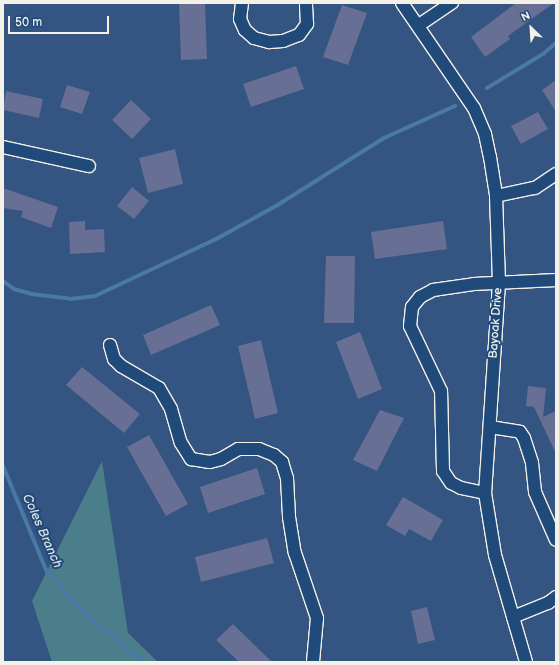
<!DOCTYPE html>
<html>
<head>
<meta charset="utf-8">
<style>
	body { margin:0 }
	#map { position:relative; width:559px; height:665px; overflow:hidden; background:#345481; font-family:"Balsamiq Sans",sans-serif }
	div>[style] { position:absolute }
	[style*='--x'] { left:calc(var(--x)*1px); top:calc(var(--y)*1px); width:calc(var(--w)*1px); rotate:calc(var(--a)*1deg) }
	.green>* { inset:0; background:#4a7e8a }
	.stream>* { height:4px; margin:-2px; padding:0 2px; transform-origin:2px; border-radius:2px; background:#4a79a6 }
	.building>* { inset:0; background:#676f94 }
	.roads { filter:drop-shadow(1px 0 #f4f1e8) drop-shadow(-1px 0 #f4f1e8) drop-shadow(0 1px #f4f1e8) drop-shadow(0 -1px #f4f1e8) }
	.minor>* { height:12px; margin:-6px; padding:0 6px; transform-origin:6px; border-radius:6px; background:#1f4a7a }
	span { translate:-50% -50%; white-space:nowrap; text-align:center; line-height:1.15; -webkit-text-stroke:4px #1f4a7a; paint-order:stroke }
	.street-label { font-size:12px; color:#f4f1e8 }
	.water-label { font-size:13px; color:#dadfde; font-style:italic }
	.frame { position:absolute; inset:0; border:4px solid #f4f1e8; pointer-events:none }
	.north { position:absolute; left:511px; top:8px; width:40px; height:40px; -webkit-text-stroke:3px #1f4a7a; paint-order:stroke; rotate:335deg; font-size:11px; font-weight:700; line-height:16px; text-align:center; color:#f4f1e8 }
	.north::after { content:''; display:block; margin:auto; width:14px; height:18px; background:#f4f1e8; clip-path:polygon(50% 0,100% 100%,50% 72%,0 100%) }
	.scale { position:absolute; left:8px; top:16px; width:101px; height:18px; box-sizing:border-box; border:2px solid #f4f1e8; border-top:0; padding-left:5px; font-size:12px; line-height:14px; white-space:nowrap; color:#f4f1e8; -webkit-text-stroke:3px #1f4a7a; paint-order:stroke }
</style>
</head>
<body>
<div id="map">
	<div class="green">
		<i style="clip-path:polygon(102px 461px,128px 633px,158px 662px,52px 662px,32px 601px)"></i>
	</div>
	<div class="stream">
		<i style="--x:487;--y:88;--w:66;--a:-31.3"></i>
		<i style="--x:543;--y:54;--w:17;--a:-40"></i>
		<i style="--x:3;--y:281;--w:14;--a:36"></i>
		<i style="--x:14;--y:289;--w:19;--a:16"></i>
		<i style="--x:32;--y:294;--w:38;--a:7"></i>
		<i style="--x:70;--y:299;--w:25;--a:-7"></i>
		<i style="--x:95;--y:296;--w:136;--a:-25.2"></i>
		<i style="--x:218;--y:238;--w:66;--a:-28.9"></i>
		<i style="--x:276;--y:206;--w:128;--a:-32.2"></i>
		<i style="--x:384;--y:138;--w:78;--a:-24.3"></i>
		<i style="--x:3;--y:466;--w:115;--a:67.5"></i>
		<i style="--x:47;--y:572;--w:62;--a:47.6"></i>
		<i style="--x:89;--y:618;--w:70;--a:38.7"></i>
	</div>
	<div class="building">
		<i style="clip-path:polygon(179px 3px,205px 3px,207px 59px,181px 60px)"></i>
		<i style="clip-path:polygon(516px 3px,554px 3px,508px 36px,510px 39px,485px 57px,471px 37px)"></i>
		<i style="clip-path:polygon(342px 5px,367px 13px,348px 65px,323px 57px)"></i>
		<i style="clip-path:polygon(296px 66px,304px 89px,251px 107px,243px 84px)"></i>
		<i style="clip-path:polygon(556px 80px,556px 112px,542px 90px)"></i>
		<i style="clip-path:polygon(67px 85px,90px 92px,82px 114px,60px 107px)"></i>
		<i style="clip-path:polygon(6px 91px,43px 99px,39px 118px,3px 110px)"></i>
		<i style="clip-path:polygon(131px 100px,151px 119px,132px 139px,112px 120px)"></i>
		<i style="clip-path:polygon(538px 112px,548px 129px,521px 144px,511px 126px)"></i>
		<i style="clip-path:polygon(175px 149px,183px 184px,148px 193px,139px 158px)"></i>
		<i style="clip-path:polygon(132px 187px,149px 201px,134px 219px,117px 206px)"></i>
		<i style="clip-path:polygon(3px 188px,58px 207px,51px 228px,21px 217px,23px 211px,3px 208px)"></i>
		<i style="clip-path:polygon(85px 221px,85px 230px,104px 229px,105px 252px,70px 254px,69px 222px)"></i>
		<i style="clip-path:polygon(443px 221px,447px 249px,375px 259px,371px 232px)"></i>
		<i style="clip-path:polygon(326px 256px,355px 256px,354px 323px,324px 323px)"></i>
		<i style="clip-path:polygon(211px 305px,220px 325px,151px 355px,143px 335px)"></i>
		<i style="clip-path:polygon(360px 332px,382px 389px,358px 399px,336px 342px)"></i>
		<i style="clip-path:polygon(261px 340px,278px 413px,255px 419px,238px 346px)"></i>
		<i style="clip-path:polygon(82px 367px,140px 414px,124px 433px,66px 385px)"></i>
		<i style="clip-path:polygon(528px 386px,546px 388px,543px 417px,556px 411px,556px 454px,534px 407px,526px 406px)"></i>
		<i style="clip-path:polygon(380px 410px,404px 418px,377px 471px,353px 460px)"></i>
		<i style="clip-path:polygon(149px 435px,188px 504px,166px 516px,127px 447px)"></i>
		<i style="clip-path:polygon(257px 468px,265px 494px,208px 513px,200px 487px)"></i>
		<i style="clip-path:polygon(403px 497px,443px 520px,431px 541px,409px 529px,405px 536px,386px 525px)"></i>
		<i style="clip-path:polygon(267px 538px,274px 563px,201px 582px,195px 557px)"></i>
		<i style="clip-path:polygon(427px 607px,435px 640px,418px 644px,411px 611px)"></i>
		<i style="clip-path:polygon(233px 624px,272px 662px,239px 662px,216px 640px)"></i>
	</div>
	<div class="roads">
		<div class="minor">
			<i style="--x:242;--y:3;--w:16;--a:97"></i>
			<i style="--x:240;--y:19;--w:12;--a:66"></i>
			<i style="--x:245;--y:30;--w:12;--a:42"></i>
			<i style="--x:254;--y:38;--w:16;--a:15"></i>
			<i style="--x:269;--y:42;--w:14;--a:-4"></i>
			<i style="--x:283;--y:41;--w:17;--a:-21"></i>
			<i style="--x:299;--y:35;--w:14;--a:-54"></i>
			<i style="--x:307;--y:24;--w:21;--a:-93"></i>
			<i style="--x:402;--y:3;--w:127;--a:55.6"></i>
			<i style="--x:474;--y:108;--w:28;--a:67"></i>
			<i style="--x:485;--y:134;--w:24;--a:78"></i>
			<i style="--x:490;--y:157;--w:39;--a:81"></i>
			<i style="--x:496;--y:196;--w:87;--a:88"></i>
			<i style="--x:499;--y:283;--w:210;--a:93.8"></i>
			<i style="--x:485;--y:493;--w:63;--a:80.8"></i>
			<i style="--x:495;--y:555;--w:111;--a:73.8"></i>
			<i style="--x:419;--y:25;--w:40;--a:-34"></i>
			<i style="--x:3;--y:147;--w:88;--a:12.5"></i>
			<i style="--x:496;--y:196;--w:40;--a:-12"></i>
			<i style="--x:535;--y:188;--w:25;--a:-34"></i>
			<i style="--x:110;--y:345;--w:15;--a:74"></i>
			<i style="--x:114;--y:359;--w:10;--a:45"></i>
			<i style="--x:121;--y:366;--w:44;--a:30.1"></i>
			<i style="--x:159;--y:388;--w:24;--a:60"></i>
			<i style="--x:171;--y:409;--w:35;--a:74"></i>
			<i style="--x:181;--y:443;--w:19;--a:58"></i>
			<i style="--x:191;--y:459;--w:19;--a:9"></i>
			<i style="--x:210;--y:462;--w:11;--a:-15"></i>
			<i style="--x:221;--y:459;--w:20;--a:-30"></i>
			<i style="--x:238;--y:449;--w:21;--a:0"></i>
			<i style="--x:259;--y:449;--w:16;--a:22"></i>
			<i style="--x:274;--y:455;--w:11;--a:41"></i>
			<i style="--x:282;--y:462;--w:17;--a:73"></i>
			<i style="--x:287;--y:478;--w:39;--a:87"></i>
			<i style="--x:289;--y:517;--w:36;--a:81"></i>
			<i style="--x:295;--y:553;--w:69;--a:71.3"></i>
			<i style="--x:317;--y:618;--w:44;--a:95.2"></i>
			<i style="--x:490;--y:427;--w:30;--a:9"></i>
			<i style="--x:520;--y:432;--w:7;--a:56"></i>
			<i style="--x:524;--y:438;--w:26;--a:72"></i>
			<i style="--x:532;--y:463;--w:29;--a:84"></i>
			<i style="--x:535;--y:492;--w:52;--a:66.4"></i>
			<i style="--x:485;--y:493;--w:25;--a:-168"></i>
			<i style="--x:461;--y:488;--w:11;--a:-153"></i>
			<i style="--x:451;--y:483;--w:14;--a:-124"></i>
			<i style="--x:443;--y:471;--w:80;--a:-91.4"></i>
			<i style="--x:441;--y:391;--w:72;--a:-115.5"></i>
			<i style="--x:410;--y:326;--w:19;--a:-84"></i>
			<i style="--x:412;--y:307;--w:13;--a:-51"></i>
			<i style="--x:420;--y:297;--w:15;--a:-28"></i>
			<i style="--x:433;--y:290;--w:41;--a:-8.3"></i>
			<i style="--x:474;--y:284;--w:82;--a:-2.8"></i>
			<i style="--x:513;--y:617;--w:38;--a:-22"></i>
			<i style="--x:548;--y:603;--w:10;--a:-37"></i>
		</div>
	</div>
	<div class="street-label">
		<span style="left:496px;top:323px;rotate:-86deg">Bayoak Drive</span>
	</div>
	<div class="water-label">
		<span style="left:42px;top:531px;rotate:66deg">Coles Branch</span>
	</div>
	<div class="frame"></div>
	<div class="north">N</div>
	<div class="scale">50 m</div>
</div>
</body>
</html>
